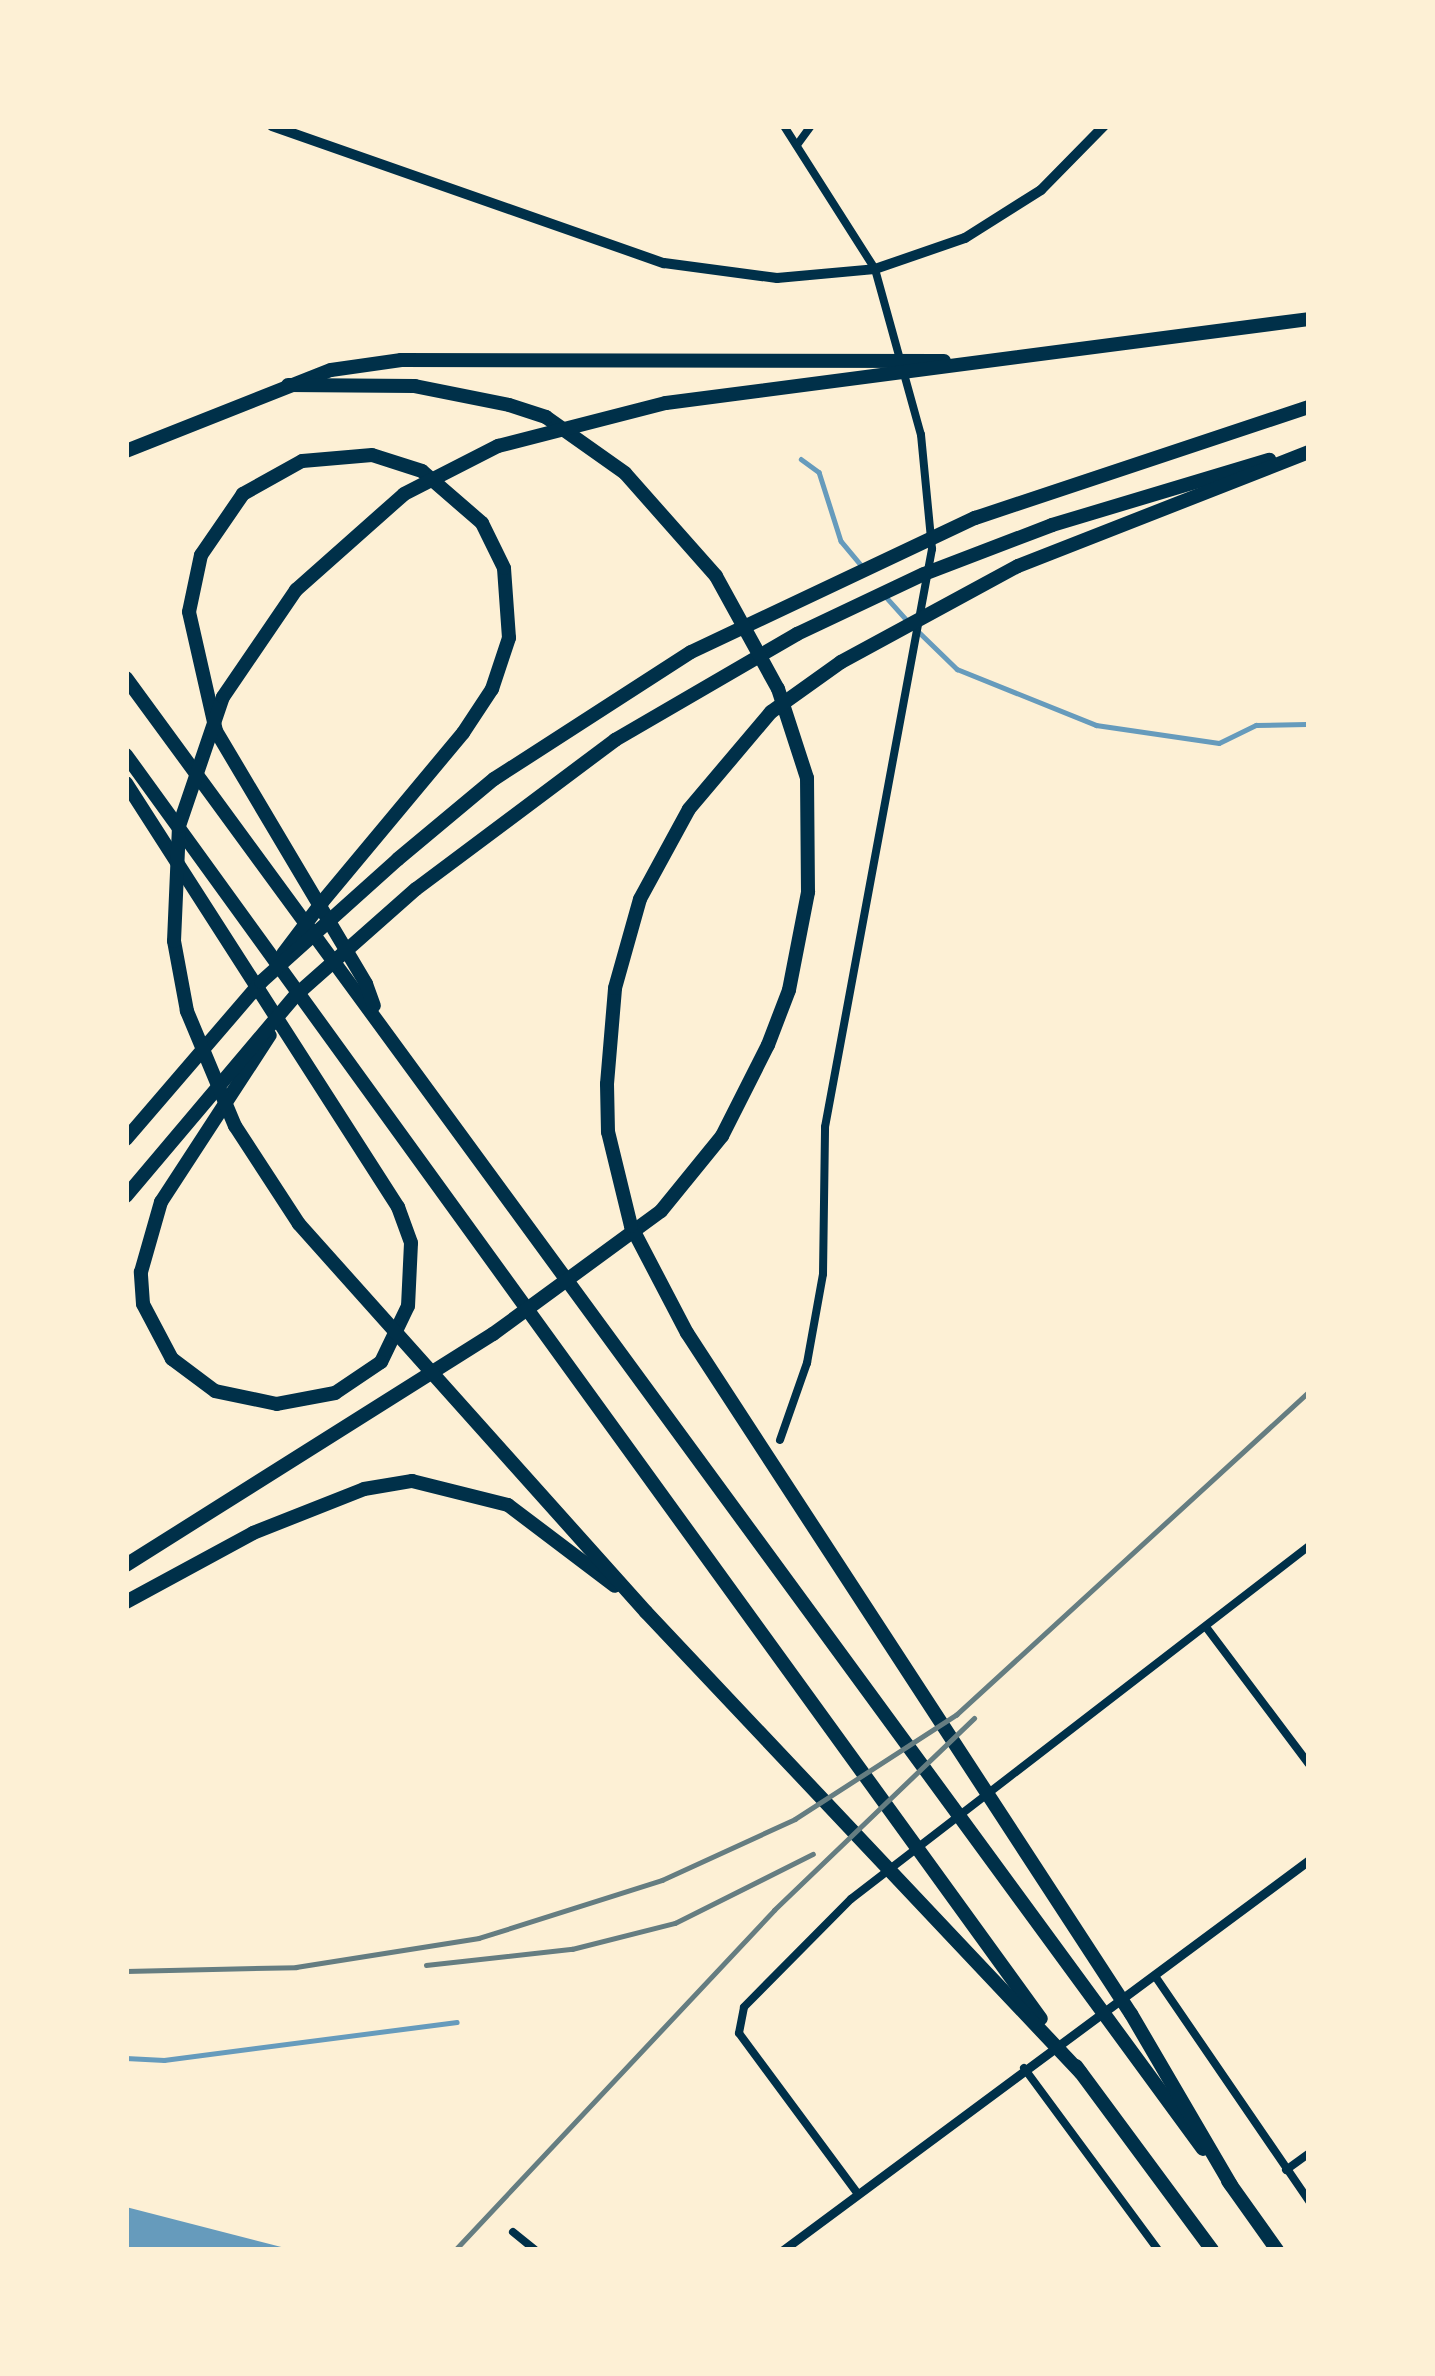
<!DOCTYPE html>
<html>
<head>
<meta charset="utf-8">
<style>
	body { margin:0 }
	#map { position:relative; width:1435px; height:2376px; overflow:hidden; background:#fdf0d5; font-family:Rubik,sans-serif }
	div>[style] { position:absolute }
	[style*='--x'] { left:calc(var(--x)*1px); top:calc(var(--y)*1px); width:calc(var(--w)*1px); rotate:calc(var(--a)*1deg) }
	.water>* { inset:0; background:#669bbc }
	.stream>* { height:4.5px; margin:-2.25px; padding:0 2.25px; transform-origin:2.25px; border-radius:2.25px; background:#669bbc }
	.minor>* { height:8px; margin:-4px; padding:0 4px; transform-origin:4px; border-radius:4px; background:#003049 }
	.tertiary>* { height:9px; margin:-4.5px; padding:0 4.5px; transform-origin:4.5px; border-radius:4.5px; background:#003049 }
	.secondary>* { height:10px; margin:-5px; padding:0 5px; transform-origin:5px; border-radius:5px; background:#003049 }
	.motorway>* { height:14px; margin:-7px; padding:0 7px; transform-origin:7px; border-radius:7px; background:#003049 }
	.rail>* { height:4.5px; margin:-2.25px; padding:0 2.25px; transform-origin:2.25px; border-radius:2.25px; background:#657d81 }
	span { translate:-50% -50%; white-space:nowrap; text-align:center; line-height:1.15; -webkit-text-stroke:9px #fdf0d5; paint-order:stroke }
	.frame { position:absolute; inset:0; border:129px solid #fdf0d5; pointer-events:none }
</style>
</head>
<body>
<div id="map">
	<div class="water">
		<i style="clip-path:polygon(126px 2207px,293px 2250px,126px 2250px)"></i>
	</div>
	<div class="stream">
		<i style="--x:801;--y:459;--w:22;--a:36"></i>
		<i style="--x:819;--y:472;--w:72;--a:72.3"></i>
		<i style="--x:841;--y:541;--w:31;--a:50"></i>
		<i style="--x:887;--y:598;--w:30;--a:48"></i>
		<i style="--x:920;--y:633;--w:52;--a:44.2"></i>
		<i style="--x:957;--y:669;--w:150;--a:21.9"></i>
		<i style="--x:1096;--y:725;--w:124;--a:8.3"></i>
		<i style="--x:1219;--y:743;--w:41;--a:-25.9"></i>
		<i style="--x:1256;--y:725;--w:50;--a:-1.1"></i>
		<i style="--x:126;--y:2058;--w:38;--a:3"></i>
		<i style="--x:164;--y:2060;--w:295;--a:-7.4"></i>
	</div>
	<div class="minor">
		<i style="--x:797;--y:145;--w:24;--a:-54"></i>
		<i style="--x:780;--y:1440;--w:82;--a:-70.7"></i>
		<i style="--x:807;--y:1363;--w:90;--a:-79.8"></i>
		<i style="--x:823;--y:1274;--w:147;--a:-89.2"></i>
		<i style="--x:825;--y:1127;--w:588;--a:-79.51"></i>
		<i style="--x:932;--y:549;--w:115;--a:-95.5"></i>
		<i style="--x:921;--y:435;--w:172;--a:-105.5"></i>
		<i style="--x:875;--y:269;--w:169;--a:-122.5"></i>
		<i style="--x:1206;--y:1627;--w:171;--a:53.1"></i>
		<i style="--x:1155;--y:1976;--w:273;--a:55.6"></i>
		<i style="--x:1024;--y:2068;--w:226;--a:53.6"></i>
		<i style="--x:1286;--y:2170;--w:29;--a:-36"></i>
		<i style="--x:858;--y:2194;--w:200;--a:-126.5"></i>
		<i style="--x:739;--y:2033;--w:26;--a:-79"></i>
		<i style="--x:744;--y:2007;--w:152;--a:-45.3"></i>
		<i style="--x:851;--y:1899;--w:578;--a:-37.62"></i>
		<i style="--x:513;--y:2232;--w:28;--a:39"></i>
	</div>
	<div class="tertiary">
		<i style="--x:783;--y:2250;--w:655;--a:-36.55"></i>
	</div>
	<div class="secondary">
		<i style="--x:272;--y:126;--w:415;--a:19.3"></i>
		<i style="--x:664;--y:263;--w:114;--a:7.6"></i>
		<i style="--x:777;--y:278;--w:98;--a:-5.2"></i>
		<i style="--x:875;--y:269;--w:95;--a:-19"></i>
		<i style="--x:965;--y:238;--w:90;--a:-32.3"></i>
		<i style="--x:1041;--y:190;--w:90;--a:-45.5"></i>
	</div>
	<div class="motorway">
		<i style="--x:126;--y:451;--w:220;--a:-21.6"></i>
		<i style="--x:331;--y:370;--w:71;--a:-8.1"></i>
		<i style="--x:401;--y:360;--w:543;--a:0.11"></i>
		<i style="--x:126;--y:678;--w:1823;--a:53.79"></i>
		<i style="--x:126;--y:755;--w:1560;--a:54.1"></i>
		<i style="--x:126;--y:783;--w:504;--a:57.32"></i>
		<i style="--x:398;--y:1207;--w:38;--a:70"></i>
		<i style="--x:411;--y:1243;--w:63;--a:92.7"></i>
		<i style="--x:408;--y:1306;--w:62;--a:115.7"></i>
		<i style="--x:381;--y:1362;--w:55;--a:146"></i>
		<i style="--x:335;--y:1393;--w:59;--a:169.3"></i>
		<i style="--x:277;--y:1404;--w:63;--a:-168.2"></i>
		<i style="--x:215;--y:1391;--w:54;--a:-143.3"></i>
		<i style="--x:172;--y:1359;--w:62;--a:-117.8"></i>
		<i style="--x:143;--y:1304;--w:32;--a:-94"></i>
		<i style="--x:141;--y:1272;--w:73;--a:-74.1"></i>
		<i style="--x:161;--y:1202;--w:199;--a:-56.9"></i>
		<i style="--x:283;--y:954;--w:66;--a:-53"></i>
		<i style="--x:323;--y:901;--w:219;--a:-50.2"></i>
		<i style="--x:463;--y:733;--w:53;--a:-56.6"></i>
		<i style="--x:492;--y:689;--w:54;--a:-71.6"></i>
		<i style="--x:509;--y:638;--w:70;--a:-94.1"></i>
		<i style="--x:504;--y:568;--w:50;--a:-116.1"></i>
		<i style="--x:482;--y:523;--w:79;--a:-139.1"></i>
		<i style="--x:422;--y:471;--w:52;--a:-162.3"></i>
		<i style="--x:372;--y:455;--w:70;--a:175.1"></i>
		<i style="--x:302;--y:461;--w:68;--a:150.8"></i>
		<i style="--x:243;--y:494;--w:74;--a:124.5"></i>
		<i style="--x:201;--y:555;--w:58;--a:101.9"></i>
		<i style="--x:189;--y:612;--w:122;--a:77.2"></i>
		<i style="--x:216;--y:731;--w:294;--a:59.3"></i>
		<i style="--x:366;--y:984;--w:23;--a:70"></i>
		<i style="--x:126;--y:1139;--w:207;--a:-49.3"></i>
		<i style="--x:261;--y:982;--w:184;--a:-41.9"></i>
		<i style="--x:398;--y:859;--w:125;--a:-39.8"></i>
		<i style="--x:494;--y:779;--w:234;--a:-32.8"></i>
		<i style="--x:691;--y:652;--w:314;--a:-25.3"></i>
		<i style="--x:975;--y:518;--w:352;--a:-18.4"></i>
		<i style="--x:126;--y:1196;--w:263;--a:-49.8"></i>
		<i style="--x:296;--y:995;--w:160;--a:-41.5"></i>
		<i style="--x:416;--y:889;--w:249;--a:-36.8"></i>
		<i style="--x:615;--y:740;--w:211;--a:-30.2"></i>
		<i style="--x:797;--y:634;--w:140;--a:-25.3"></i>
		<i style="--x:924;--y:574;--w:137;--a:-20.9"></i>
		<i style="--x:1052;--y:525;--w:227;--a:-16.7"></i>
		<i style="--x:126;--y:1565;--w:434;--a:-32.2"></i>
		<i style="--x:493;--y:1334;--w:208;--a:-36.2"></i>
		<i style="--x:661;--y:1211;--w:97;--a:-50.9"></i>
		<i style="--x:722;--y:1136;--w:102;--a:-63.2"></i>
		<i style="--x:768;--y:1045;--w:59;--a:-69.1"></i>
		<i style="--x:789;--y:990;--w:100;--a:-79"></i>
		<i style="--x:808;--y:892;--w:114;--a:-90.5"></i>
		<i style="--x:807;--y:778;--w:94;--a:-108"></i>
		<i style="--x:778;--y:689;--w:129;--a:-118.8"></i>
		<i style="--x:716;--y:576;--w:137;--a:-131.5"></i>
		<i style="--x:625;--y:473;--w:97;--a:-144.7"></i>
		<i style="--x:546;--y:417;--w:39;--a:-162"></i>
		<i style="--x:509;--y:405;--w:96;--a:-168.6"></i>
		<i style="--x:415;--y:386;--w:127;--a:-179.5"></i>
		<i style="--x:126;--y:1602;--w:145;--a:-28.5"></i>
		<i style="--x:253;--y:1533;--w:119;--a:-21.6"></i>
		<i style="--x:364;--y:1489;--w:49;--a:-9.5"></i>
		<i style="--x:412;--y:1481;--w:99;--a:14"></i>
		<i style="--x:508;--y:1505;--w:134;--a:37.1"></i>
		<i style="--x:1076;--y:2066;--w:229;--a:53.5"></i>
		<i style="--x:1081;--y:2073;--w:634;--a:-133.34"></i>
		<i style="--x:646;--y:1612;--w:521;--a:-131.81"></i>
		<i style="--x:299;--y:1224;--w:117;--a:-123.1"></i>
		<i style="--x:235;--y:1126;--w:125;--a:-112.7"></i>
		<i style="--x:187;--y:1011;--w:71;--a:-100.5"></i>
		<i style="--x:174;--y:941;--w:115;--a:-87.5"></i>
		<i style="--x:179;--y:826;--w:136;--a:-71.2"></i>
		<i style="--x:223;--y:697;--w:130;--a:-55.7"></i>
		<i style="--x:296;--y:590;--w:144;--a:-41.6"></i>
		<i style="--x:404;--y:494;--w:106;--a:-27.1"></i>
		<i style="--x:498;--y:446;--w:173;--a:-14.4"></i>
		<i style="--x:666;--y:403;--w:648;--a:-7.44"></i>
		<i style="--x:1228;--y:2181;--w:85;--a:54.6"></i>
		<i style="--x:1231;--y:2185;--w:198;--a:-120.3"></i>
		<i style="--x:1131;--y:2014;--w:813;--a:-123.1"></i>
		<i style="--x:687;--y:1333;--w:121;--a:-117.6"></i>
		<i style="--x:631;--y:1226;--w:97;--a:-103.7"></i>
		<i style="--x:608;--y:1132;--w:48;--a:-91.2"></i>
		<i style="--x:607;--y:1084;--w:96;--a:-85.2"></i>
		<i style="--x:615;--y:988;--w:92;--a:-74.3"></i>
		<i style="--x:640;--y:899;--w:102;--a:-61.4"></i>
		<i style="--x:689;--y:809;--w:127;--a:-49.8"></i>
		<i style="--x:771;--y:712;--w:86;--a:-35.5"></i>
		<i style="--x:841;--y:662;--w:201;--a:-28.5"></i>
		<i style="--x:1018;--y:566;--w:313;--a:-21.4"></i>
	</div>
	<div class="rail">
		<i style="--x:426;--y:1965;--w:147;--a:-6.3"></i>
		<i style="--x:572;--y:1949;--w:106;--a:-14.2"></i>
		<i style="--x:675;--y:1923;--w:154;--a:-26.6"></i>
		<i style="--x:126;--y:1971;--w:170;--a:-1.3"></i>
		<i style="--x:296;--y:1967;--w:185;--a:-9"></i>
		<i style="--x:479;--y:1938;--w:192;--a:-17.6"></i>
		<i style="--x:662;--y:1880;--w:146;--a:-24.6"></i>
		<i style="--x:795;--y:1819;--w:192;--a:-32.9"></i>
		<i style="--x:956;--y:1715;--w:478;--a:-42.5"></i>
		<i style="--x:455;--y:2250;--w:466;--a:-46.8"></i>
		<i style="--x:774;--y:1910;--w:277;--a:-43.8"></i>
	</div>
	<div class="frame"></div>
</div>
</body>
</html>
